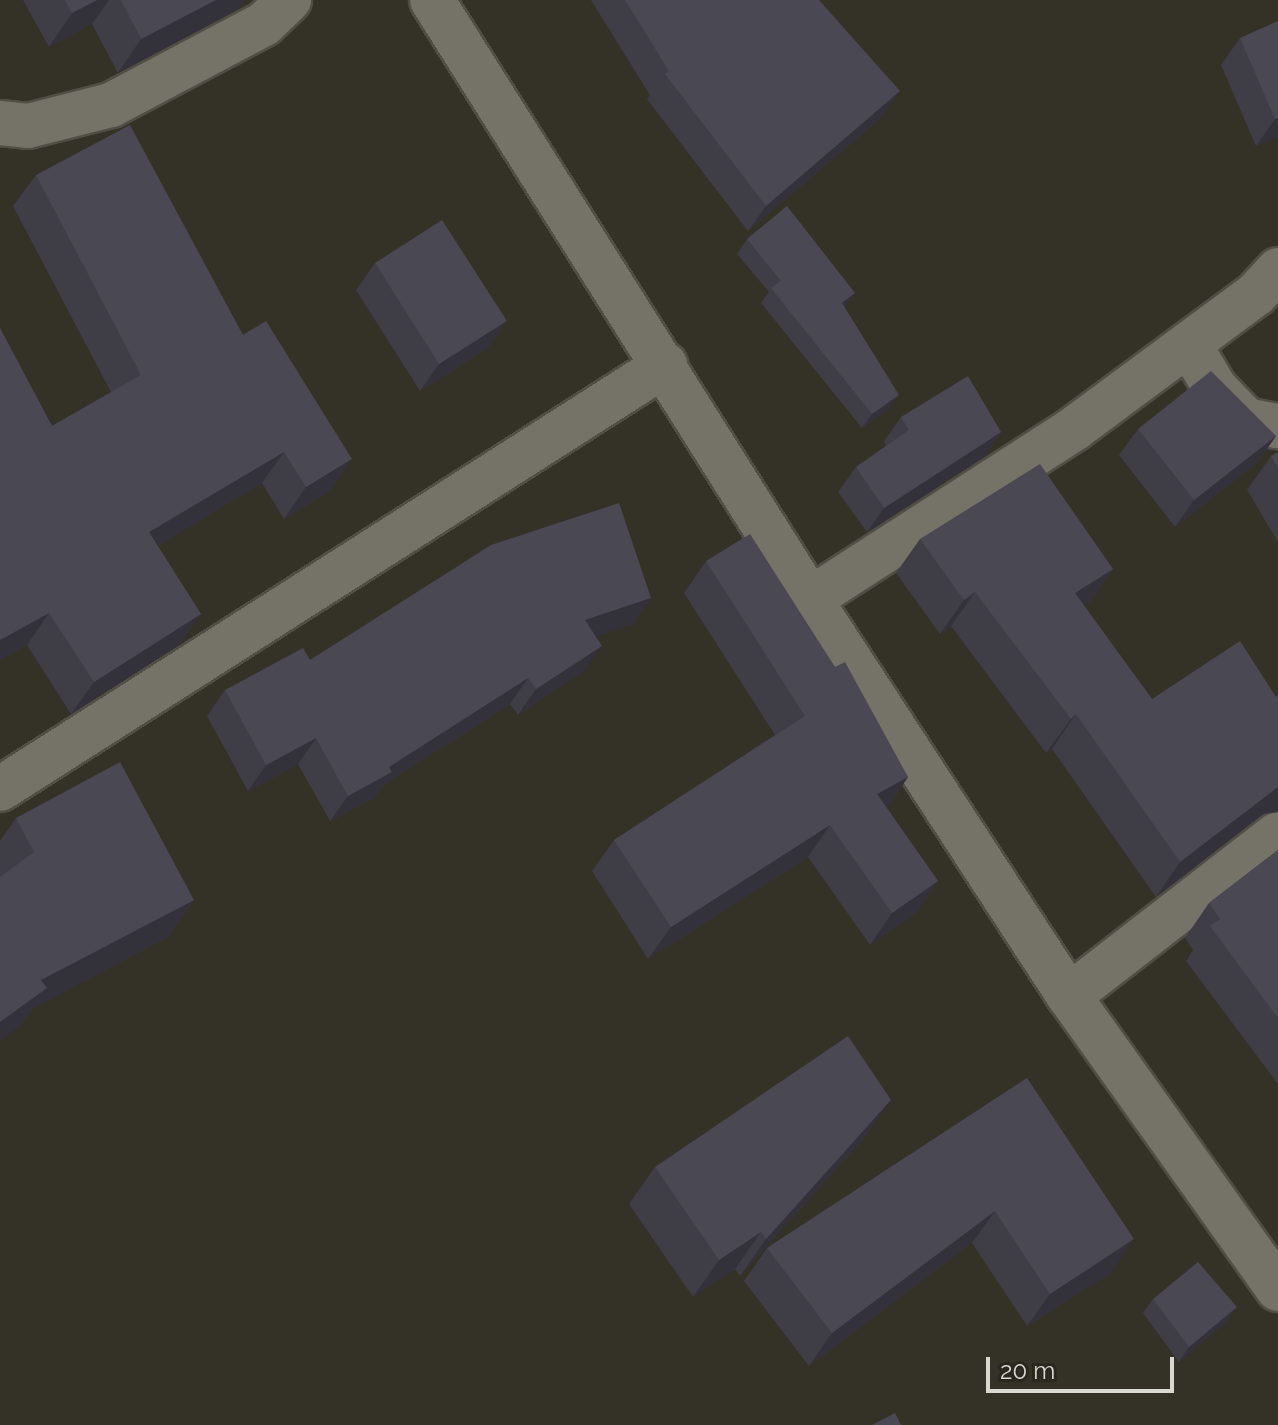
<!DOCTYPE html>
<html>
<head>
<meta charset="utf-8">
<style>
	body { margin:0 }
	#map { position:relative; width:1278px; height:1425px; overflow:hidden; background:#343127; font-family:Raleway,sans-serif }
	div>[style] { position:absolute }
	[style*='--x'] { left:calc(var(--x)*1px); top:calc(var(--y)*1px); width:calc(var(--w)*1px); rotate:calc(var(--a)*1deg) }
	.roads { filter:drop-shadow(2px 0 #514e46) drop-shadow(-2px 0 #514e46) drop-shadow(0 2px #514e46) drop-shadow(0 -2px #514e46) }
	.minor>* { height:44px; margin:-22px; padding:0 22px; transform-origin:22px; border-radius:22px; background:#757267 }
	.tertiary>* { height:44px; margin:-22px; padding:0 22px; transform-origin:22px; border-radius:22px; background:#757267 }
	.wall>* { inset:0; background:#3f3e47 }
	.shaded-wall>* { inset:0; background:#33323a }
	.building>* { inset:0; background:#494853 }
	span { translate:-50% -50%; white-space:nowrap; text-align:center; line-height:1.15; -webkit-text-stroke:7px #2a271e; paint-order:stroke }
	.scale { position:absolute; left:986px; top:1357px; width:188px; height:36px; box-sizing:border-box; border:4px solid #d9d7d1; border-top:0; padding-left:10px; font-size:24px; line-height:28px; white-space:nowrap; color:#d9d7d1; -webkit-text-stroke:6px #2a271e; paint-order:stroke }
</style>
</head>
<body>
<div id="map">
	<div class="roads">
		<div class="minor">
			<i style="--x:0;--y:123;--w:28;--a:6"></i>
			<i style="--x:28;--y:126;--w:86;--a:-14.2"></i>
			<i style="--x:111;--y:105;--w:173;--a:-27.9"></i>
			<i style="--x:264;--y:24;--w:35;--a:-44"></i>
			<i style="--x:1189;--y:344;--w:51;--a:59.4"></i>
			<i style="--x:1215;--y:388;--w:45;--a:45.9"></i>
			<i style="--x:1246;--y:420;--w:33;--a:11"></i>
			<i style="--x:810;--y:599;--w:315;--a:-32.8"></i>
			<i style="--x:1075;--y:428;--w:225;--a:-36.5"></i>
			<i style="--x:1256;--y:294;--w:33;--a:-47"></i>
			<i style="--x:0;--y:789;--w:789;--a:-32.52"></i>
			<i style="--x:1069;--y:996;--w:264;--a:-37.8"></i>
		</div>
		<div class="tertiary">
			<i style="--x:432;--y:0;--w:708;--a:57.75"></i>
			<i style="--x:810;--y:599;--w:474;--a:56.9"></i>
			<i style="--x:1069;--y:996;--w:360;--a:54.5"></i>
		</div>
	</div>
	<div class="wall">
		<i style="clip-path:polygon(23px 0,244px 0,237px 10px,118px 73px,92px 24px,49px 47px)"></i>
		<i style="clip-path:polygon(591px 0,819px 0,882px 117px,748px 231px,647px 99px,650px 95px)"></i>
		<i style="clip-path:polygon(1278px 21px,1278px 136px,1256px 146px,1221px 65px,1240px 38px)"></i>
		<i style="clip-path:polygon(36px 175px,243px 335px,330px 491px,284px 519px,262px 483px,157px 546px,201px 614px,179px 645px,71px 714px,27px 645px,0 660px,0 328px,52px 426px,111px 392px,13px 206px)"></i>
		<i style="clip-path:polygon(747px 239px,845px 307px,889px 409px,862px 428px,761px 303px,769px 292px,737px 254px)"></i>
		<i style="clip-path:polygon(375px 263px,489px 347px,420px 391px,356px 290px)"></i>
		<i style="clip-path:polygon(901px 417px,1001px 432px,984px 457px,867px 532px,838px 492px,856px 467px,886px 446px,884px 441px)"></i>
		<i style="clip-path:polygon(1138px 429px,1276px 436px,1257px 463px,1175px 527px,1119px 455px)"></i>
		<i style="clip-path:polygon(1278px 452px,1278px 542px,1247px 490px,1271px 456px)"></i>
		<i style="clip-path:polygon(920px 539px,1113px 569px,1089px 603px,1084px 606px,1152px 699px,1263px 814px,1156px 897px,1052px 749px,1046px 753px,951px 626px,940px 634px,896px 573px)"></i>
		<i style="clip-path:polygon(706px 561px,835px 667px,908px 777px,887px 808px,938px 881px,916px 913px,870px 945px,808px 857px,648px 959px,592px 871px,614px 840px,775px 735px,684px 593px)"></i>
		<i style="clip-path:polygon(633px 624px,595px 636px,584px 671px,518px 715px,510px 704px,383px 785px,374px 798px,330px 821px,298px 764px,248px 791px,207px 716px,225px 690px,310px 660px)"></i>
		<i style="clip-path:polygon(16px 818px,194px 900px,168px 937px,33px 1008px,21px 1025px,0 875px,0 841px)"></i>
		<i style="clip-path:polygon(1278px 850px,1278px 1084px,1186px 961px,1193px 950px,1185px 938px,1209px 903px)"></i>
		<i style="clip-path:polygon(1027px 1078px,1112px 1272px,1027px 1326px,972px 1243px,809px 1366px,744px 1281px,767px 1248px)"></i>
		<i style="clip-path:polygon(865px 1137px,740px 1276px,735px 1269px,693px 1297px,629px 1204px,655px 1167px)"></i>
		<i style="clip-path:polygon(1153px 1299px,1227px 1321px,1179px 1362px,1143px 1313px)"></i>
	</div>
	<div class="shaded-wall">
		<i style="clip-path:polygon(97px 0,109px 0,92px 24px,49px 47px,72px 13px)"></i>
		<i style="clip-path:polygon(216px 0,244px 0,237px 10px,118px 73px,141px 39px)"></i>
		<i style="clip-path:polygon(900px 91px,882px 117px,748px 231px,766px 206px)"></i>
		<i style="clip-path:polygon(1278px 118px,1278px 136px,1256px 146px,1275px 119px)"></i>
		<i style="clip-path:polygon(855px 293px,845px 307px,832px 317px,842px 303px)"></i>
		<i style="clip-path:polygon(507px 321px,489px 347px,420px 391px,439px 364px)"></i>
		<i style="clip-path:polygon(899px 395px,889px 409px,862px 428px,872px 414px)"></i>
		<i style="clip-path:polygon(1001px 432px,984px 457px,867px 532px,884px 508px)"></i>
		<i style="clip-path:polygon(1276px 436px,1257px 463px,1175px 527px,1194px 500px)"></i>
		<i style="clip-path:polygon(284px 452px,262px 483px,127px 564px,149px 532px)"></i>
		<i style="clip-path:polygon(352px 459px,330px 491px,284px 519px,306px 487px)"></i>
		<i style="clip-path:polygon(1113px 569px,1089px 603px,1051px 628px,1075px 593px)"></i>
		<i style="clip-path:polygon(975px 592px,951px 626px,940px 634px,964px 600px)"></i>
		<i style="clip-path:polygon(651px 598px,633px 624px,567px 646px,585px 620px)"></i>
		<i style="clip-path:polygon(49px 613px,27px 645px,0 660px,0 640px)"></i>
		<i style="clip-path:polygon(201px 614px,179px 645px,71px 714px,94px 682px)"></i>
		<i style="clip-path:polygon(602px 646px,584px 671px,518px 715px,536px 689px)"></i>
		<i style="clip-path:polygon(528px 678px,510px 704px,383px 785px,374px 798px,330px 821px,348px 796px,389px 767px)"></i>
		<i style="clip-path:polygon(1076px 714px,1052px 749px,1046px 753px,1071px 719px)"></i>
		<i style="clip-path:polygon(316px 738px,298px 764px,248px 791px,266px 765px)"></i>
		<i style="clip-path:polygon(908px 777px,886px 809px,877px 794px)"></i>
		<i style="clip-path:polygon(1278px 787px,1278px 812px,1263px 814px,1156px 897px,1180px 862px)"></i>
		<i style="clip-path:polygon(830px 825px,808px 857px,648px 959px,671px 927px)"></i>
		<i style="clip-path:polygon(938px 881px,916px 913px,870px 945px,892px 913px)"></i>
		<i style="clip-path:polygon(194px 900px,168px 937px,33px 1008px,21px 1025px,0 1041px,0 1022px,41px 980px)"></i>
		<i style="clip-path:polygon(891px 1100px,865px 1137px,740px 1276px,766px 1239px)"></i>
		<i style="clip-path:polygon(995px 1211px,972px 1243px,809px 1366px,832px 1333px)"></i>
		<i style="clip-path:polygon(761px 1232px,735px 1269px,693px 1297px,719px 1260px)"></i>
		<i style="clip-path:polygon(1134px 1239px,1112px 1272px,1027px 1326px,1050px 1294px)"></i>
		<i style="clip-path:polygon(1237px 1307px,1227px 1321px,1179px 1362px,1189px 1347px)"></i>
	</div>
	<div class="building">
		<i style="clip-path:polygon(65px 0,97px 0,72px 13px)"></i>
		<i style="clip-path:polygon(121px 0,216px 0,141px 39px)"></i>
		<i style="clip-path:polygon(625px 0,819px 0,900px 91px,766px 206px,665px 74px,669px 71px)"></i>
		<i style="clip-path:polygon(1278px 21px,1278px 118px,1275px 119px,1240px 38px)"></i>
		<i style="clip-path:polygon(130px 125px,243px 335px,266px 321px,352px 459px,306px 487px,284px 452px,149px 532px,201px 614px,94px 682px,49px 613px,0 640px,0 328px,52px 426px,141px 375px,36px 175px)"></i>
		<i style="clip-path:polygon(787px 206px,855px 293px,842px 303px,899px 395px,872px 414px,771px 288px,781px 281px,747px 239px)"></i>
		<i style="clip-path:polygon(442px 220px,507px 321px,439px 364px,375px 263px)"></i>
		<i style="clip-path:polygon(1211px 371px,1276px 436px,1194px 500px,1138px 429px)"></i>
		<i style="clip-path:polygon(968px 376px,1001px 432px,884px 508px,856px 467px,909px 430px,901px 417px)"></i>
		<i style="clip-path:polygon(1278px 452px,1278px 468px,1271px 456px)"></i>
		<i style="clip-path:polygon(1040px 464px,1113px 569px,1075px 593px,1152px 699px,1240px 641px,1276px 697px,1278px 695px,1278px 787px,1180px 862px,1076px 714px,1071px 719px,975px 592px,964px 600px,920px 539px)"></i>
		<i style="clip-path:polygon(619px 503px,651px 598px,585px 620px,602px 646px,536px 689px,528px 678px,389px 767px,392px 772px,348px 796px,316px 738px,266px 765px,225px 690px,303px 648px,310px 660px,491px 545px)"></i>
		<i style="clip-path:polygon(750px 534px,835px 667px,845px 662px,908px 777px,877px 794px,938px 881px,892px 913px,830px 825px,671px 927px,614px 840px,805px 716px,706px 561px)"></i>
		<i style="clip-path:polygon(120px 762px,194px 900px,41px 980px,47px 988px,0 1022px,0 877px,34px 852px,16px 818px)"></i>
		<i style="clip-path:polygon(1278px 850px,1278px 1018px,1210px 926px,1220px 919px,1209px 903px)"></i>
		<i style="clip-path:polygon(848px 1036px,891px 1100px,766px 1239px,761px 1232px,719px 1260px,655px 1167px)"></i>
		<i style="clip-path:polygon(1027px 1078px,1134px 1239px,1050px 1294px,995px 1211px,832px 1333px,767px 1248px)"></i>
		<i style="clip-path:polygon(1198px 1262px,1237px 1307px,1189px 1347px,1153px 1299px)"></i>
		<i style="clip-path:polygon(895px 1413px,901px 1425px,872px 1425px)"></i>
	</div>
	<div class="scale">20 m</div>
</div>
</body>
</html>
